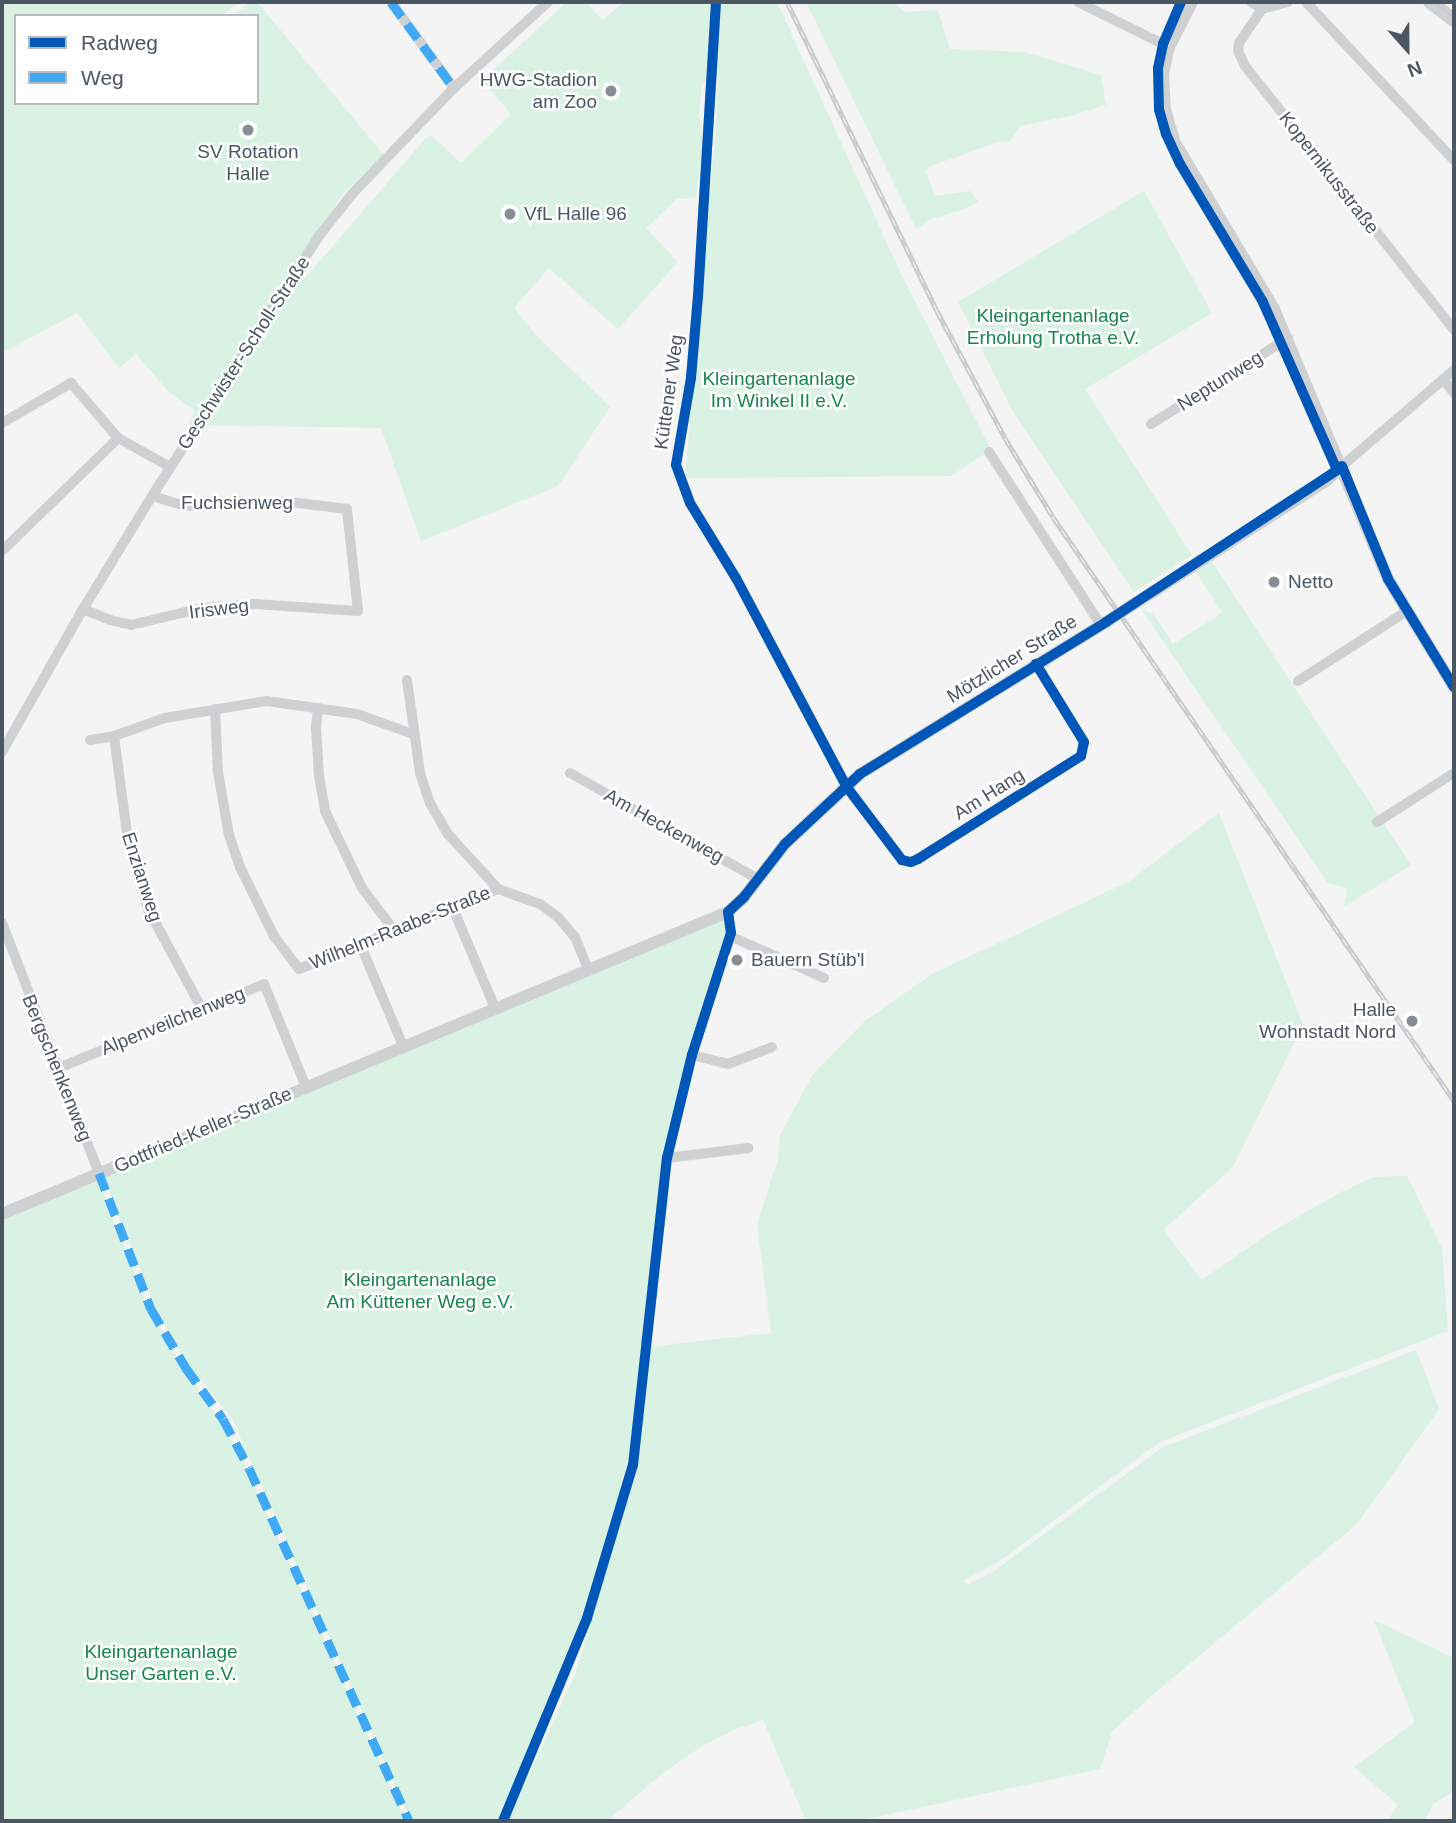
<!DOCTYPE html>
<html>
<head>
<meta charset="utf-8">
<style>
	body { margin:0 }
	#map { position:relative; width:1456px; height:1823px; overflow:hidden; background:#f4f4f4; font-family:Helvetica,sans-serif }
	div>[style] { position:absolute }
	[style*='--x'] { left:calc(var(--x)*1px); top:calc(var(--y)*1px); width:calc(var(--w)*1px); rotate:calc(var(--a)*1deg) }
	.green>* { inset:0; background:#d9f2e3 }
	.minor>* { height:10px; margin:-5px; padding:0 5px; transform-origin:5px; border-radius:5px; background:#ced0d2 }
	.tertiary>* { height:12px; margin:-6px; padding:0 6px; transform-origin:6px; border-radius:6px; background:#ced0d2 }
	.secondary>* { height:14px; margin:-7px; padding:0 7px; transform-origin:7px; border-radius:7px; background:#ced0d4 }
	.tram>* { height:2px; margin:-1px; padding:0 1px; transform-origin:1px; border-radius:1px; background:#c9cacc }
	.rail>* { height:5px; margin-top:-2.5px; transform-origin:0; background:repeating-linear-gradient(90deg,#fff 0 8px,#c9cacc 0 16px); box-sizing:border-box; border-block:2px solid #c9cacc }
	.quiet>* { height:9px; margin-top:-4.5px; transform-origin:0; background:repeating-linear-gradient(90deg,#3fa9f5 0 18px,transparent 0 27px) }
	.cycleway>* { height:10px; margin:-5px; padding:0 5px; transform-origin:5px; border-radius:5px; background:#0057b8 }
	.dots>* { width:19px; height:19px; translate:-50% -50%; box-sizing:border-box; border:4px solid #fff; border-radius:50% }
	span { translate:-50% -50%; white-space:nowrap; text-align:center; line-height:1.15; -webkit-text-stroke:5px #fff; paint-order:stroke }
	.poi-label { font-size:19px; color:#4a5661 }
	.right { translate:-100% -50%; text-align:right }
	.left { translate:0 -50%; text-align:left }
	.street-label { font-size:19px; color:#4a5661 }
	.park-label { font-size:19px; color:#17864f }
	.frame { position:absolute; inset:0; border:4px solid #4a5661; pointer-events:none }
	.legend { position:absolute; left:14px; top:14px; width:245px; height:91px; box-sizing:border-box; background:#fff; border:2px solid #b7bbc0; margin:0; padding:9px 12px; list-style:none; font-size:21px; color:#4a5661 }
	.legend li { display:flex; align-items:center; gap:14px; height:35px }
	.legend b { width:35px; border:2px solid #b7bbc0 }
	.north { position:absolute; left:1372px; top:14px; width:70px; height:70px; -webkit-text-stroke:5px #fff; paint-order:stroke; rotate:159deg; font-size:19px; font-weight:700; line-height:28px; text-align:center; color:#4a5661 }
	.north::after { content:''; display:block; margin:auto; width:24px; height:32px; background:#4a5661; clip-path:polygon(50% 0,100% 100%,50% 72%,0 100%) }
</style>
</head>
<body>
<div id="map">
	<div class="green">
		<i style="clip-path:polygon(2px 2px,240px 2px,221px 16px,16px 16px,16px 103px,114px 104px,257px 103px,257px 16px,232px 16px,250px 2px,257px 2px,384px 155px,342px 195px,272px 302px,307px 276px,425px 139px,431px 135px,461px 163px,511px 114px,482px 80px,567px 2px,586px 2px,602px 20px,624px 2px,710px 2px,706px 83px,702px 83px,699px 114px,704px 141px,696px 198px,677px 199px,646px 228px,678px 262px,618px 329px,549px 268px,514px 308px,535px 334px,610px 407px,558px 486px,421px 541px,381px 428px,188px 425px,195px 411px,168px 391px,136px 354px,119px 368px,77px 313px,2px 353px)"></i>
		<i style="clip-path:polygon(719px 2px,777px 2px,901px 274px,991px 450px,951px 476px,685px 478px,716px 127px)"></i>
		<i style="clip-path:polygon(806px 2px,894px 2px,904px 12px,938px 10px,950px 49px,1025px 52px,1101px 75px,1106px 105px,1070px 116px,1020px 126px,1010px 141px,998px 142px,928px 167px,926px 172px,935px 196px,970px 191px,978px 201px,965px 209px,934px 218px,916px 229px)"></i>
		<i style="clip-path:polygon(1144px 191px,1212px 313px,1085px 389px,1192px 555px,1134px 592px,1012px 410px,958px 302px)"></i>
		<i style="clip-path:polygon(1212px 562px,1411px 865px,1344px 907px,1347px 888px,1328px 883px,1141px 609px,1154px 615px,1173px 644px,1216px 617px,1222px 612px,1196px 572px)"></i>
		<i style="clip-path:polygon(1219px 813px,1303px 1025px,1233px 1167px,1163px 1230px,1202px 1280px,1266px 1235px,1343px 1191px,1374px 1177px,1407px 1176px,1442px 1248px,1448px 1331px,1160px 1442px,998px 1562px,963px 1581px,966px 1585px,991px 1573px,1163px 1447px,1416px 1350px,1439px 1409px,1357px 1524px,1150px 1697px,1112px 1732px,1100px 1769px,857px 1821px,806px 1821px,763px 1720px,736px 1729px,704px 1745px,663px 1773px,607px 1821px,508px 1821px,576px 1672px,638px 1465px,647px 1347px,771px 1333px,757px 1224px,777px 1162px,780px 1135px,813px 1074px,865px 1021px,932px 974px,1128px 882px)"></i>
		<i style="clip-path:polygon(725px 918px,727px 933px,663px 1157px,630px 1465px,566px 1666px,501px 1821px,411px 1821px,232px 1419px,185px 1360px,159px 1317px,103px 1177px)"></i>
		<i style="clip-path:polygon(98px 1179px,149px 1310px,184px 1369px,221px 1421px,247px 1469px,406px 1821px,2px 1821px,2px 1220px)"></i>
		<i style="clip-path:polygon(1374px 1620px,1452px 1657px,1454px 1663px,1454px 1790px,1433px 1805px,1424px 1821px,1387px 1821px,1398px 1805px,1354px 1767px,1415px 1722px)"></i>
	</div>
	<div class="minor">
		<i style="--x:391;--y:2;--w:107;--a:53.8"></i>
		<i style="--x:716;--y:2;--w:295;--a:93.5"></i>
		<i style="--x:698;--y:296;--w:82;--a:94.9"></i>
		<i style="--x:691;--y:378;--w:88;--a:99.8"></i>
		<i style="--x:676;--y:465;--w:40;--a:69.8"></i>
		<i style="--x:690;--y:503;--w:88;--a:58.5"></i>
		<i style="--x:736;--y:578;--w:235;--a:62.1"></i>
		<i style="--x:846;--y:786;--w:93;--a:52.9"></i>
		<i style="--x:902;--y:860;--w:9;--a:13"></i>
		<i style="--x:911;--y:862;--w:8;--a:-23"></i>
		<i style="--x:918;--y:859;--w:193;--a:-32.3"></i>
		<i style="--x:1081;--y:756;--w:14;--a:-78"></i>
		<i style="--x:1084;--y:742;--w:92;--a:-121.6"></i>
		<i style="--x:1078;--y:2;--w:102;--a:26.3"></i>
		<i style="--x:1251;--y:2;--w:13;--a:32"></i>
		<i style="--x:1306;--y:2;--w:216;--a:46.9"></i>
		<i style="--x:1262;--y:9;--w:41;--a:124.1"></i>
		<i style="--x:1239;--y:43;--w:8;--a:97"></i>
		<i style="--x:1238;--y:51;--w:17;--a:65"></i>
		<i style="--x:1245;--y:66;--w:337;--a:51.6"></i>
		<i style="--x:1262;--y:9;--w:27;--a:-15"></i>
		<i style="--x:1443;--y:379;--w:18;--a:52"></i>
		<i style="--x:2;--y:423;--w:80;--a:-30.1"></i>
		<i style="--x:71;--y:383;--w:72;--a:49.5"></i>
		<i style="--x:118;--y:438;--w:60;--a:29.1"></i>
		<i style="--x:1151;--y:424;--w:162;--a:-32.1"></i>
		<i style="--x:989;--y:452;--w:206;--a:57.1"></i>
		<i style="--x:1342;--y:466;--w:148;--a:-40.6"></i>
		<i style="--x:2;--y:551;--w:162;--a:-44.2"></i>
		<i style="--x:83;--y:609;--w:29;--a:22"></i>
		<i style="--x:110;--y:620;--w:22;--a:13"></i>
		<i style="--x:131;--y:625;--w:74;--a:-13.3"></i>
		<i style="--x:203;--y:608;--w:52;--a:-4.4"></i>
		<i style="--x:255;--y:604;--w:103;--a:3.9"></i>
		<i style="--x:358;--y:611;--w:103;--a:-96.2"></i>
		<i style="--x:347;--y:509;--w:57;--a:-173"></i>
		<i style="--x:290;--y:502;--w:105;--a:177.8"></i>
		<i style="--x:185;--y:506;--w:34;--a:-163"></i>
		<i style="--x:407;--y:680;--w:94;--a:82"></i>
		<i style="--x:420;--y:773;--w:32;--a:72"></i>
		<i style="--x:430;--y:803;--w:36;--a:60"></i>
		<i style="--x:448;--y:834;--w:74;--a:47.7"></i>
		<i style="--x:1298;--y:681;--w:130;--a:-32.7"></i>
		<i style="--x:318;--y:708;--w:20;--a:96"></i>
		<i style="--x:316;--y:728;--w:48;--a:86.4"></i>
		<i style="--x:319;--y:776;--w:36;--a:80"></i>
		<i style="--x:325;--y:811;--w:85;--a:64.3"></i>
		<i style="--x:362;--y:888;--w:53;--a:52.7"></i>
		<i style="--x:215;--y:709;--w:63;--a:87.3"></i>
		<i style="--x:218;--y:772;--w:64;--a:80.1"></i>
		<i style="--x:229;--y:835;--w:34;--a:71"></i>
		<i style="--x:240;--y:867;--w:77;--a:63.8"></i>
		<i style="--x:274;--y:936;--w:41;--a:52.9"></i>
		<i style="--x:299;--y:969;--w:214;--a:-21.9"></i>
		<i style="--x:498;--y:889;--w:45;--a:19.7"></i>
		<i style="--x:540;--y:904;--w:22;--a:36"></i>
		<i style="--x:558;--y:917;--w:26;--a:50"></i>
		<i style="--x:575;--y:937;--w:35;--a:68"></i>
		<i style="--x:114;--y:736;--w:113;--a:82.4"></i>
		<i style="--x:129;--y:848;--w:64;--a:72.7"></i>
		<i style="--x:148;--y:909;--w:114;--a:61.6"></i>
		<i style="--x:90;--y:740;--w:24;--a:-9"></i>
		<i style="--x:114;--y:736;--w:54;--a:-19.4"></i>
		<i style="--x:165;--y:718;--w:103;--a:-9.5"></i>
		<i style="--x:267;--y:701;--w:91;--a:8.2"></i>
		<i style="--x:357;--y:714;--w:59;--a:19.7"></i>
		<i style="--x:2;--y:752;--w:164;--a:-60.5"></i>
		<i style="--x:83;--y:609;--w:132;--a:-58.6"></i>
		<i style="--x:152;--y:496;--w:309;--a:-57.3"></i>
		<i style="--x:319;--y:236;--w:53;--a:-51.8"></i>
		<i style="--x:352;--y:194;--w:147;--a:-46.1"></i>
		<i style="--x:454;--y:88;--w:127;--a:-42.5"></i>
		<i style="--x:570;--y:773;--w:216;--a:29.4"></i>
		<i style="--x:1377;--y:822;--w:91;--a:-32.5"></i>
		<i style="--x:452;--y:906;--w:111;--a:67.1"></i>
		<i style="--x:2;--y:923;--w:268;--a:68.8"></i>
		<i style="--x:730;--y:936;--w:103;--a:24.1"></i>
		<i style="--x:360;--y:944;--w:111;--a:67.1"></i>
		<i style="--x:692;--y:1055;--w:37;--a:14"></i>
		<i style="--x:728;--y:1064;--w:47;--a:-21.1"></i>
		<i style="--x:56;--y:1069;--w:225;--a:-22.2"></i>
		<i style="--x:264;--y:984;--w:111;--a:67.8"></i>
		<i style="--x:667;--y:1158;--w:82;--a:-7"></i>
		<i style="--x:646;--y:1343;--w:186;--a:-83.5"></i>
		<i style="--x:667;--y:1158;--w:106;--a:-76.4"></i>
		<i style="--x:692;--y:1055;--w:128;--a:-72.3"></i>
		<i style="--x:731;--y:933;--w:21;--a:-98"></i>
	</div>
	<div class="tertiary">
		<i style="--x:1192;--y:2;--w:51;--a:117.1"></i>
		<i style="--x:1169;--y:47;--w:27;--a:103"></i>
		<i style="--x:1163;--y:73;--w:36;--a:87"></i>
		<i style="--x:1165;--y:109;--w:33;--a:74"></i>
		<i style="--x:1174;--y:141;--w:196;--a:59.2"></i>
		<i style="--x:1274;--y:309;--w:293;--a:67.1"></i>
		<i style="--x:1388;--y:579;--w:127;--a:58.6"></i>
		<i style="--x:2;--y:1214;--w:786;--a:-22.59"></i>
		<i style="--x:728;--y:912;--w:22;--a:-43"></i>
		<i style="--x:744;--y:897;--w:67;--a:-52.3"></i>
		<i style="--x:785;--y:844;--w:103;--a:-43"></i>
		<i style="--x:860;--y:774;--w:289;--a:-31.7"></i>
		<i style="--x:1106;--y:622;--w:263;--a:-32.7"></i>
		<i style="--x:1327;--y:480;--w:21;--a:-43"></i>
	</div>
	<div class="secondary">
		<i style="--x:1430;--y:2;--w:30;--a:37"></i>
	</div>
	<div class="tram">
		<i style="--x:1434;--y:2;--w:26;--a:39"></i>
	</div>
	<div class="rail">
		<i style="--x:787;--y:2;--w:343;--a:64.1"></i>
		<i style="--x:937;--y:311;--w:144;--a:61.8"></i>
		<i style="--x:1005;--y:438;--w:92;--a:58.7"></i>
		<i style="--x:1053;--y:517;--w:708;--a:55.52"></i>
	</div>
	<div class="quiet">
		<i style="--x:391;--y:2;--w:107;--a:53.8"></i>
		<i style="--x:99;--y:1173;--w:146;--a:69.1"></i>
		<i style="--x:151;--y:1309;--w:69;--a:59.3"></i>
		<i style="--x:186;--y:1368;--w:63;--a:54"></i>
		<i style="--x:223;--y:1419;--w:55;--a:62"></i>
		<i style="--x:249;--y:1468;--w:388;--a:65.6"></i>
	</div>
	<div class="cycleway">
		<i style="--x:716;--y:2;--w:295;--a:93.5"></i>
		<i style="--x:698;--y:296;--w:82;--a:94.9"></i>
		<i style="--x:691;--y:378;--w:88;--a:99.8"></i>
		<i style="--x:676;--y:465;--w:40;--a:69.8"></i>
		<i style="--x:690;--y:503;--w:88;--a:58.5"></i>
		<i style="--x:736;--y:578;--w:235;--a:62.1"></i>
		<i style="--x:846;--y:786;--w:93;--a:52.9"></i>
		<i style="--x:902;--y:860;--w:9;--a:13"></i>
		<i style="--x:911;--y:862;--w:8;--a:-23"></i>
		<i style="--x:918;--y:859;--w:193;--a:-32.3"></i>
		<i style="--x:1081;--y:756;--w:14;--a:-78"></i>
		<i style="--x:1084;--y:742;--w:92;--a:-121.6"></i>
		<i style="--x:1342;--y:466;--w:122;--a:67.8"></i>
		<i style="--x:1388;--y:579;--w:127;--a:58.6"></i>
		<i style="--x:503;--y:1821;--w:220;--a:-67.5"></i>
		<i style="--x:587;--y:1618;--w:160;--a:-73.3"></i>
		<i style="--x:633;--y:1465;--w:309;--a:-83.7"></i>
		<i style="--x:667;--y:1158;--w:106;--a:-76.4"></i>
		<i style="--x:692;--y:1055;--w:128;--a:-72.3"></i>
		<i style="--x:731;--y:933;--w:21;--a:-98"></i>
		<i style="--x:728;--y:912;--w:22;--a:-43"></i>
		<i style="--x:744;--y:897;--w:67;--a:-52.3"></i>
		<i style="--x:785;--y:844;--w:103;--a:-43"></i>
		<i style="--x:860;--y:774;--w:289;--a:-31.7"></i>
		<i style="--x:1106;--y:622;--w:277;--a:-33.3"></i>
		<i style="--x:1337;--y:470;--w:184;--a:-113.8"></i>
		<i style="--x:1263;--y:302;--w:161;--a:-121"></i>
		<i style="--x:1180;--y:164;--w:33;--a:-115"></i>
		<i style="--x:1166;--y:134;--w:25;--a:-106"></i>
		<i style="--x:1159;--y:110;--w:42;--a:-91.4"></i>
		<i style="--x:1158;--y:68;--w:25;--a:-78"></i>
		<i style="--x:1163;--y:44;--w:46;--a:-66.8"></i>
	</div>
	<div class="dots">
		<i style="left:611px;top:91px;background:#868d94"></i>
		<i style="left:248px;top:130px;background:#868d94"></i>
		<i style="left:510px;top:214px;background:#868d94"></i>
		<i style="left:1274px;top:582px;background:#868d94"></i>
		<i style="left:737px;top:960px;background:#868d94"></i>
		<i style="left:1412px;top:1021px;background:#868d94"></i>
	</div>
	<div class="poi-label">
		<span class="right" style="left:597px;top:91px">HWG-Stadion<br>am Zoo</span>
		<span style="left:248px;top:163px">SV Rotation<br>Halle</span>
		<span class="left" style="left:524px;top:214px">VfL Halle 96</span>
		<span class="left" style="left:1288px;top:582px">Netto</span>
		<span class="left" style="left:751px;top:960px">Bauern Stüb'l</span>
		<span class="right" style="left:1396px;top:1021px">Halle<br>Wohnstadt Nord</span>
	</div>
	<div class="street-label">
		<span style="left:1329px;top:173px;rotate:52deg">Kopernikusstraße</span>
		<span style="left:244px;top:353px;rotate:-57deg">Geschwister-Scholl-Straße</span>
		<span style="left:1220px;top:381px;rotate:-32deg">Neptunweg</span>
		<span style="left:669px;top:392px;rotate:-82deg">Küttener Weg</span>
		<span style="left:237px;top:503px">Fuchsienweg</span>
		<span style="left:219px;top:609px;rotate:-7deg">Irisweg</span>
		<span style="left:1012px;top:659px;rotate:-32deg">Mötzlicher Straße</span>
		<span style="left:989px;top:794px;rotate:-32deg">Am Hang</span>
		<span style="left:664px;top:826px;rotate:29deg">Am Heckenweg</span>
		<span style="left:142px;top:877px;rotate:72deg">Enzianweg</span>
		<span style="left:400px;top:928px;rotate:-22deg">Wilhelm-Raabe-Straße</span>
		<span style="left:173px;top:1021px;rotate:-22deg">Alpenveilchenweg</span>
		<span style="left:57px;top:1068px;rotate:68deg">Bergschenkenweg</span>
		<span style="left:203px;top:1130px;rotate:-23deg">Gottfried-Keller-Straße</span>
	</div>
	<div class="park-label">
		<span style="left:1053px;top:327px">Kleingartenanlage<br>Erholung Trotha e.V.</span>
		<span style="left:779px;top:390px">Kleingartenanlage<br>Im Winkel II e.V.</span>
		<span style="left:420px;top:1291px">Kleingartenanlage<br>Am Küttener Weg e.V.</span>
		<span style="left:161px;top:1663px">Kleingartenanlage<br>Unser Garten e.V.</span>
	</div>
	<div class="frame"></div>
	<ul class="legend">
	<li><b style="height:9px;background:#0057b8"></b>Radweg</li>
	<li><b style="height:9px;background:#3fa9f5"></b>Weg</li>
	</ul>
	<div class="north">N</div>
</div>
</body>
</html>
